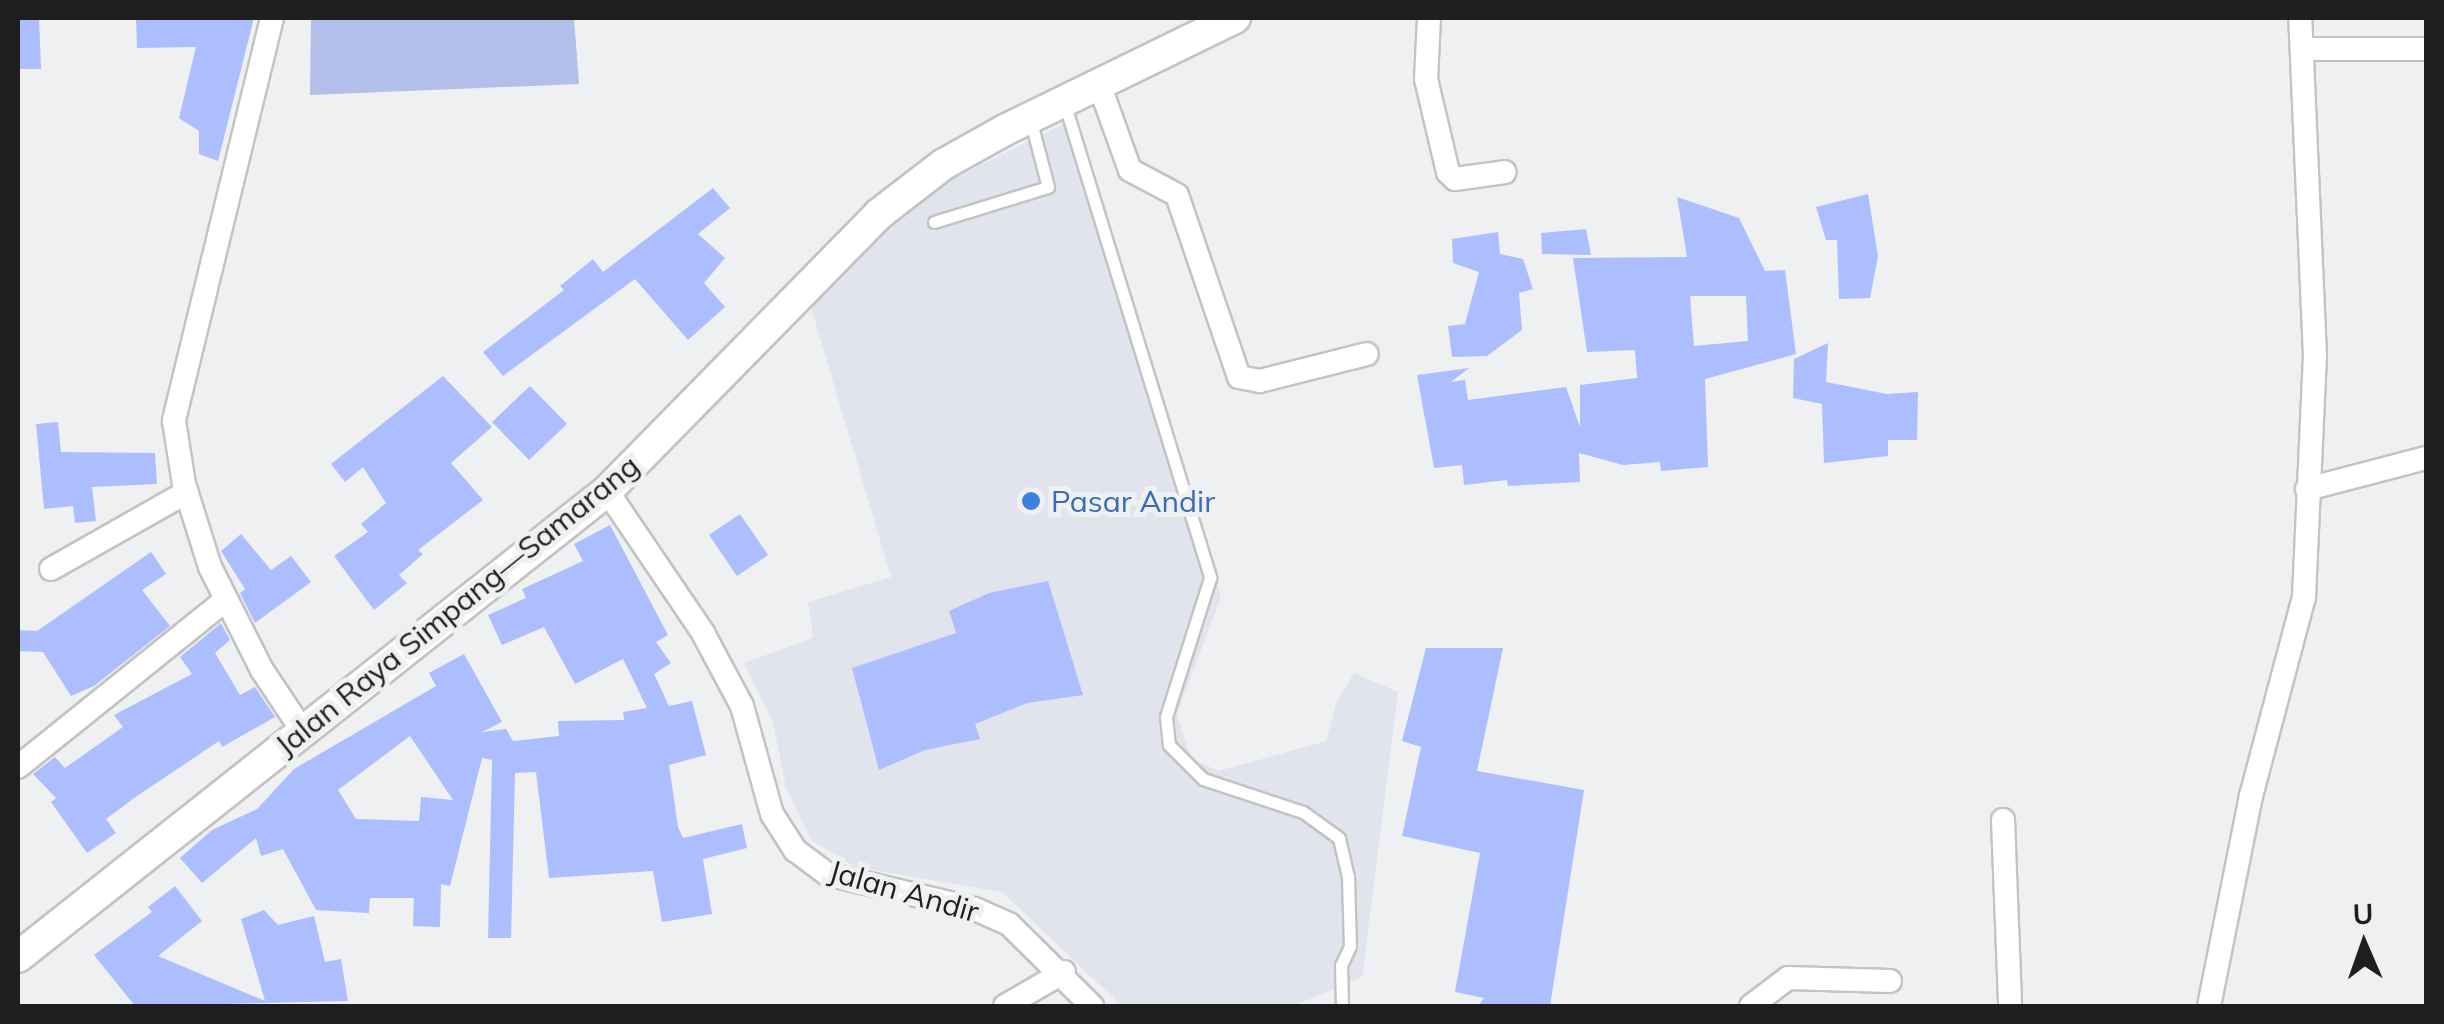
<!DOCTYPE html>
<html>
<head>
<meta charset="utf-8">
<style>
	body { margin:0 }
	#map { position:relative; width:2444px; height:1024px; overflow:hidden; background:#eff0f1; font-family:Mulish,sans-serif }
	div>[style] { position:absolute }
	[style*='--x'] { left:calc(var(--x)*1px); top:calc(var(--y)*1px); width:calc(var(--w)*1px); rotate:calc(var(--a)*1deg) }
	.built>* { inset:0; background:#e1e4ec }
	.green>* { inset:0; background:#b3bfeb }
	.building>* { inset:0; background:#acbeff }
	.roads { filter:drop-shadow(2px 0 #c3c3c4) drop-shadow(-2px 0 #c3c3c4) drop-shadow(0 2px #c3c3c4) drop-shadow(0 -2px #c3c3c4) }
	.lane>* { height:11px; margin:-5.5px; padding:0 5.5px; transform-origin:5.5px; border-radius:5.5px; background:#fff }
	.street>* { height:22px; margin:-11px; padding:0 11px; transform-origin:11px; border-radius:11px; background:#fff }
	.secondary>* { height:30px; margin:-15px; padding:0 15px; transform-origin:15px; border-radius:15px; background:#fff }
	.dots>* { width:28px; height:28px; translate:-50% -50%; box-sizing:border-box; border:5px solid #eff0f1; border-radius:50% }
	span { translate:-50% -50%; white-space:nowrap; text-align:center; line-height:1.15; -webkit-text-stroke:10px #eff0f1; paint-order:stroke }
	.shop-label { font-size:30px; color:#366cbe }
	.left { translate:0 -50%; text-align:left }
	.street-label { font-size:30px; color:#1e1e1e }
	.frame { position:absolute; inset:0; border:20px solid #1e1e1e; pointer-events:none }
	.north { position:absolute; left:2314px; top:894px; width:100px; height:100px; -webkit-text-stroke:8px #eff0f1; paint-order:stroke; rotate:358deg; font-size:28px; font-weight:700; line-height:40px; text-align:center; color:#1e1e1e }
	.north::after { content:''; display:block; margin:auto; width:35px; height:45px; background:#1e1e1e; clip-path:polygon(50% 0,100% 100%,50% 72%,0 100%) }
</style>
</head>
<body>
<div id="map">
	<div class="built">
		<i style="clip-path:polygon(1076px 118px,1221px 597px,1177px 714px,1191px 759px,1219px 771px,1326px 741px,1336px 703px,1354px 673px,1398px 692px,1362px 977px,1296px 1005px,1122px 1006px,1002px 892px,856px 867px,811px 840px,786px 788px,773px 722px,744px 663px,813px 638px,808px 602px,891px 577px,810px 304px,890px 226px,954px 178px)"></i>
	</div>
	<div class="green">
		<i style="clip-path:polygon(311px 18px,574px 18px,579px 84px,310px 95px)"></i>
	</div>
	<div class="building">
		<i style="clip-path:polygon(18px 18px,39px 18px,41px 69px,18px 69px)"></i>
		<i style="clip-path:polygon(136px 18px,254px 18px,218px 161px,199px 154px,199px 131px,179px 118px,196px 47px,137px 48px)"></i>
		<i style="clip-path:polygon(713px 188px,730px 208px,698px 234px,725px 258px,704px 283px,725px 307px,688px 340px,635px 279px,503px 376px,483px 352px,564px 290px,560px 286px,593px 259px,603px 272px)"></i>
		<i style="clip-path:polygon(1868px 194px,1878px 256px,1870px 298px,1839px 299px,1837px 240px,1826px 240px,1816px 207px)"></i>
		<i style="clip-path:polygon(evenodd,1677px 197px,1739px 218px,1765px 271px,1785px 270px,1796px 354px,1705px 379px,1708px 467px,1661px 471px,1660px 462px,1623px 465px,1579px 453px,1580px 482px,1508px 486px,1507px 480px,1464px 485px,1462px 465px,1434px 468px,1417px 375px,1469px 368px,1451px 382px,1465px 380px,1468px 400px,1566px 387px,1580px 427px,1580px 385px,1637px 378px,1635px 350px,1587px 352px,1573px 258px,1687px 257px,1677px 197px,1690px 296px,1746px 296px,1748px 341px,1694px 346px,1690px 296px)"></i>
		<i style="clip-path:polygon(1586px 229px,1591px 255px,1542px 254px,1541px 233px)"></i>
		<i style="clip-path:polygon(1498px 232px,1500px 254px,1523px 259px,1533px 289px,1519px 293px,1522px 330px,1487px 356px,1452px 357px,1448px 326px,1465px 324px,1479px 272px,1453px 263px,1452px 239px)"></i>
		<i style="clip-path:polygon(1828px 343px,1826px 382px,1887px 394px,1918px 392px,1917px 440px,1888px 440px,1888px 456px,1824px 463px,1822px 404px,1793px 398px,1794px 359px)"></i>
		<i style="clip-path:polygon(443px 376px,492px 427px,451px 463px,483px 500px,418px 550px,423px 554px,399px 575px,407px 583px,374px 610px,334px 556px,368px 532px,361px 524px,386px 503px,363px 467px,345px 482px,331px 464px)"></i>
		<i style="clip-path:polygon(530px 386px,567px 424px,529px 460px,492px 422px)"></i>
		<i style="clip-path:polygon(58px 422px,61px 452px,155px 453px,157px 484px,92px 487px,96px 521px,75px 523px,73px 506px,44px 509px,36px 424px)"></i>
		<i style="clip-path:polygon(740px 514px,768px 555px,737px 576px,709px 535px)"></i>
		<i style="clip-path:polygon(evenodd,610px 525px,668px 635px,656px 642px,671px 663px,654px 674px,669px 706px,692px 701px,706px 755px,669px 765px,678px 827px,683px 838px,742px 824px,747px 848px,703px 859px,712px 914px,662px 922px,653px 871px,549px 878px,536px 772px,515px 773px,511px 938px,488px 938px,492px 760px,482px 758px,450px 886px,441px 884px,440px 927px,413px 926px,414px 898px,370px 898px,369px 913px,316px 910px,283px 849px,261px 856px,256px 838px,202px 883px,180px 858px,212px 830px,257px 809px,294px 769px,436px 686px,429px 673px,464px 654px,502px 722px,482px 732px,506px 729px,513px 741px,559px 736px,558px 721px,624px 720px,623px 712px,647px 708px,623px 659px,575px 684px,544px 627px,502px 645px,488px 615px,526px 598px,522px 589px,583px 561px,574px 544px,610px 525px,410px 736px,453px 800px,421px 797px,419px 821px,356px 819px,338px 790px,410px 736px)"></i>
		<i style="clip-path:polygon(241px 534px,271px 570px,291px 556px,311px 582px,255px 623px,240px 593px,245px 589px,221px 551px)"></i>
		<i style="clip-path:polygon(151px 552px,166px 574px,142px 590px,170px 626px,94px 686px,71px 696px,43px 652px,18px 651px,18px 630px,37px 631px)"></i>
		<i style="clip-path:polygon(1048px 581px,1083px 695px,1027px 703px,975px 724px,980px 739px,925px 750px,879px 770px,852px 668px,956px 633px,949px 611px,989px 593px)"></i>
		<i style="clip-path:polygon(221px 623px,230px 640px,215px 653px,240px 695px,255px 687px,275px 717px,222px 747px,219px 741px,137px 796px,106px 819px,116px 833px,87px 853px,51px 802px,56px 798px,33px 774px,55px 757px,65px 768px,123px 727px,114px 715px,192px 674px,180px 657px)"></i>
		<i style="clip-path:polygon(1426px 648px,1503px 648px,1477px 771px,1584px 790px,1550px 1006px,1478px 1006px,1484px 998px,1455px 992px,1480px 853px,1402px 836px,1421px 747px,1402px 741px)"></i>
		<i style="clip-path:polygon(175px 886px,202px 921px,158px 956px,265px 1001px,241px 919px,264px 910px,278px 925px,314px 916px,325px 962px,341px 959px,348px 1001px,135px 1006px,94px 955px,152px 912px,148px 907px)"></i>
	</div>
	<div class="roads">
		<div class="lane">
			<i style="--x:1064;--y:102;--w:498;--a:72.9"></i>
			<i style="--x:1210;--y:578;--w:146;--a:107.6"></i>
			<i style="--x:1166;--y:717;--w:28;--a:84"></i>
			<i style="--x:1169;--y:745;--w:48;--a:45"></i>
			<i style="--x:1203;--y:779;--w:105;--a:18.3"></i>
			<i style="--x:1303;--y:812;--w:44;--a:35.8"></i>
			<i style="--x:1339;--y:838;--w:39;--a:77"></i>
			<i style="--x:1348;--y:876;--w:70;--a:88.4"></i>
			<i style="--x:1350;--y:946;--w:21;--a:115"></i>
			<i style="--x:1341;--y:965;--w:41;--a:88.6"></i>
			<i style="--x:934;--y:222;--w:119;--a:-17.1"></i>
			<i style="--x:1048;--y:187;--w:67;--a:-104.7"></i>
		</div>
		<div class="street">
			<i style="--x:272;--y:18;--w:415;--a:103.7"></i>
			<i style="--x:174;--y:421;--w:64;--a:81"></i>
			<i style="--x:184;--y:484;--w:87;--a:72.6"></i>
			<i style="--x:210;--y:567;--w:115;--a:63.2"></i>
			<i style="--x:262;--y:670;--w:72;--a:56.3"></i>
			<i style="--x:1429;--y:18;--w:61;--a:92.8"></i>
			<i style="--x:1426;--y:79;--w:96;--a:76.7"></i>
			<i style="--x:1448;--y:172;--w:10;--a:45"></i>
			<i style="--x:1455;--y:179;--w:50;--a:-8"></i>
			<i style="--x:2302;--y:49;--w:124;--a:0"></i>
			<i style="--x:1099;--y:84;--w:91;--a:70.2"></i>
			<i style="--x:1130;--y:170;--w:53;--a:28"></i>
			<i style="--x:1177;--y:195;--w:192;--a:71.2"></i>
			<i style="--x:1239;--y:377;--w:21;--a:11"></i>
			<i style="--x:1260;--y:381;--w:110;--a:-14.2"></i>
			<i style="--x:2307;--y:489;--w:123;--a:-14.6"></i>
			<i style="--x:607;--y:491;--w:171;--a:55.9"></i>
			<i style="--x:703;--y:633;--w:83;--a:61.9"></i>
			<i style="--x:742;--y:706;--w:112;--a:74.5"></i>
			<i style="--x:772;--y:814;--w:43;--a:57.4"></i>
			<i style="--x:795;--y:850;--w:40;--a:37"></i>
			<i style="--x:827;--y:874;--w:152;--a:13.3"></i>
			<i style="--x:975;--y:909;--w:37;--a:24"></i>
			<i style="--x:1009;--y:924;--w:117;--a:44.7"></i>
			<i style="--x:51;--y:569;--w:156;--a:-29.5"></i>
			<i style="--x:18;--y:767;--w:267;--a:-38.8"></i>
			<i style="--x:2003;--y:820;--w:186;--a:87.8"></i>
			<i style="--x:1005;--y:1006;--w:68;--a:-30"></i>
			<i style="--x:1751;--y:1006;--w:46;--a:-37.1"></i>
			<i style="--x:1788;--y:978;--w:102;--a:1.7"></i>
			<i style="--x:2209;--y:1006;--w:214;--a:-78.7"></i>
			<i style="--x:2251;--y:796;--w:206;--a:-75.1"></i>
			<i style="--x:2304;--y:597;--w:241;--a:-87.4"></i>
			<i style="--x:2315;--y:356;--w:338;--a:-92.5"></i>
		</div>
		<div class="secondary">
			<i style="--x:18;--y:957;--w:751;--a:-38.35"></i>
			<i style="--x:607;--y:491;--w:388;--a:-45.5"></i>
			<i style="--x:879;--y:214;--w:82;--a:-37.6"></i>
			<i style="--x:944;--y:164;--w:70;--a:-29.1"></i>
			<i style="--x:1005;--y:130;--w:256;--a:-26"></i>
		</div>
	</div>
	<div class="dots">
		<i style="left:1031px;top:501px;background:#3f7fe0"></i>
	</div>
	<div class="shop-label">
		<span class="left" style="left:1051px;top:501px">Pasar Andir</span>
	</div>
	<div class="street-label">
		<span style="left:457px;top:605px;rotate:-39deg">Jalan Raya Simpang—Samarang</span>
		<span style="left:904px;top:891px;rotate:16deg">Jalan Andir</span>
	</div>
	<div class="frame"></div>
	<div class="north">U</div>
</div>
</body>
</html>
